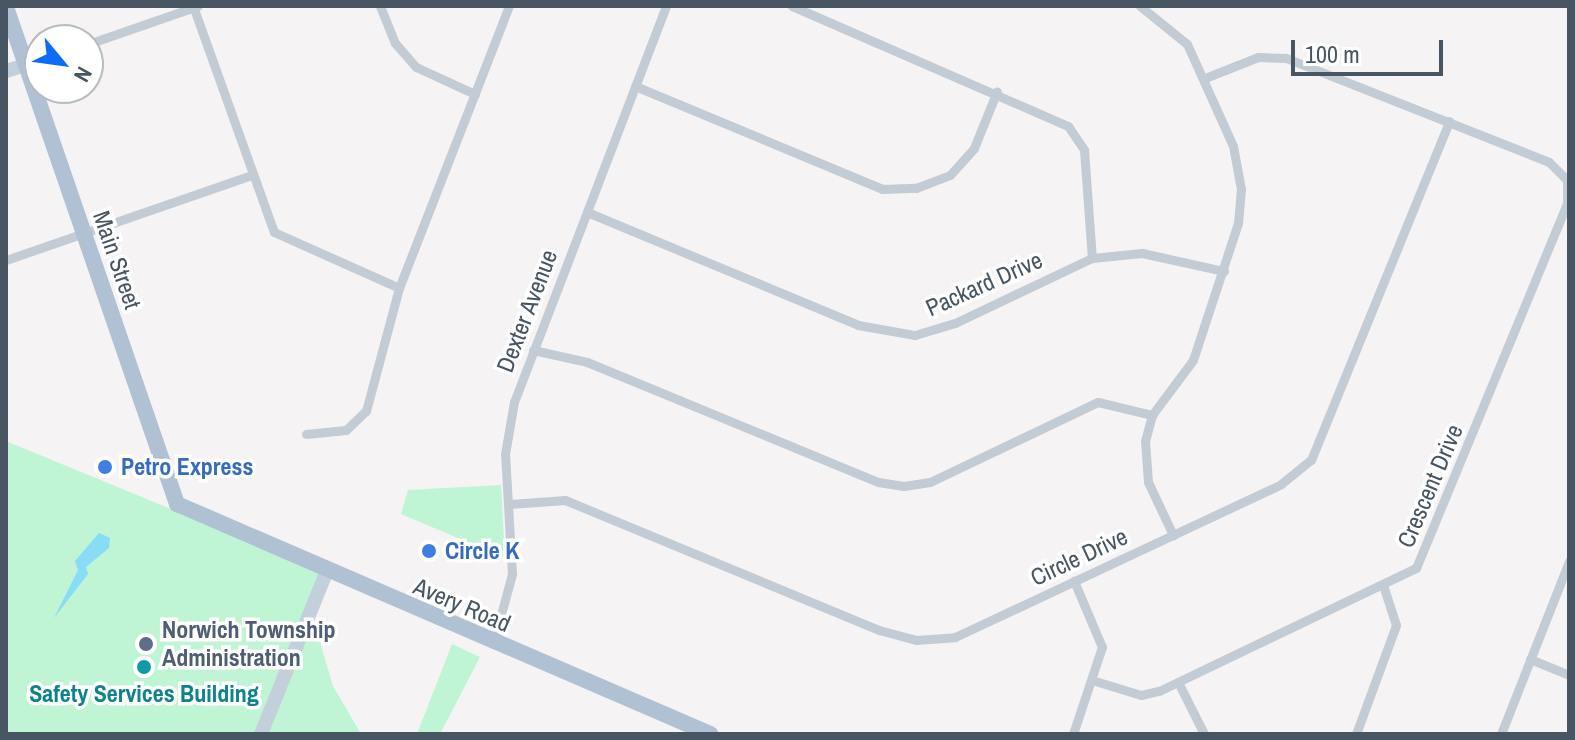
<!DOCTYPE html>
<html>
<head>
<meta charset="utf-8">
<style>
	body { margin:0 }
	#map { position:relative; width:1575px; height:740px; overflow:hidden; background:#f5f3f3; font-family:"Archivo Narrow",sans-serif }
	div>[style] { position:absolute }
	[style*='--x'] { left:calc(var(--x)*1px); top:calc(var(--y)*1px); width:calc(var(--w)*1px); rotate:calc(var(--a)*1deg) }
	.green>* { inset:0; background:#bff4d5 }
	.water>* { inset:0; background:#89dcf5 }
	.street>* { height:9px; margin:-4.5px; padding:0 4.5px; transform-origin:4.5px; border-radius:4.5px; background:#c3ccd5 }
	.secondary>* { height:14px; margin:-7px; padding:0 7px; transform-origin:7px; border-radius:7px; background:#c4cfdc }
	.primary>* { height:16px; margin:-8px; padding:0 8px; transform-origin:8px; border-radius:8px; background:#b0c1d3 }
	.dots>* { width:22px; height:22px; translate:-50% -50%; box-sizing:border-box; border:4px solid #fff; border-radius:50% }
	span { translate:-50% -50%; white-space:nowrap; text-align:center; line-height:1.15; -webkit-text-stroke:7px #fff; paint-order:stroke }
	.street-label { font-size:24px; color:#485562 }
	.shop-label { font-size:24px; color:#366cbe; font-weight:700 }
	.left { translate:0 -50%; text-align:left }
	.service-label { font-size:24px; color:#4e5e75; font-weight:700 }
	.culture-label { font-size:24px; color:#0d838f; font-weight:700 }
	.frame { position:absolute; inset:0; border:8px solid #485562; pointer-events:none }
	.north { position:absolute; left:24px; top:24px; width:80px; height:80px; box-sizing:border-box; background:#fff; border:2px solid #b6bbc0; border-radius:50%; rotate:119deg; font-size:22px; font-weight:700; line-height:32px; text-align:center; color:#485562 }
	.north::after { content:''; display:block; margin:auto; width:28px; height:36px; background:#0b6df7; clip-path:polygon(50% 0,100% 100%,50% 72%,0 100%) }
	.scale { position:absolute; left:1291px; top:40px; width:152px; height:36px; box-sizing:border-box; border:4px solid #485562; border-top:0; padding-left:10px; font-size:24px; line-height:28px; white-space:nowrap; color:#485562; -webkit-text-stroke:6px #fff; paint-order:stroke }
</style>
</head>
<body>
<div id="map">
	<div class="green">
		<i style="clip-path:polygon(6px 441px,326px 573px,311px 612px,333px 686px,361px 734px,6px 734px)"></i>
		<i style="clip-path:polygon(501px 485px,505px 558px,401px 514px,408px 490px)"></i>
		<i style="clip-path:polygon(452px 644px,480px 657px,440px 734px,417px 734px)"></i>
	</div>
	<div class="water">
		<i style="clip-path:polygon(99px 533px,110px 538px,109px 548px,86px 567px,88px 574px,54px 618px,78px 570px,75px 561px)"></i>
	</div>
	<div class="street">
		<i style="--x:193;--y:6;--w:240;--a:70.3"></i>
		<i style="--x:274;--y:232;--w:137;--a:24.1"></i>
		<i style="--x:380;--y:6;--w:40;--a:68"></i>
		<i style="--x:395;--y:43;--w:32;--a:49"></i>
		<i style="--x:416;--y:67;--w:65;--a:24.6"></i>
		<i style="--x:792;--y:6;--w:301;--a:23.5"></i>
		<i style="--x:1068;--y:126;--w:29;--a:56"></i>
		<i style="--x:1084;--y:150;--w:108;--a:85.8"></i>
		<i style="--x:1140;--y:6;--w:60;--a:39"></i>
		<i style="--x:1187;--y:44;--w:112;--a:65.7"></i>
		<i style="--x:1233;--y:146;--w:44;--a:79.5"></i>
		<i style="--x:1241;--y:189;--w:34;--a:95"></i>
		<i style="--x:1238;--y:223;--w:144;--a:108.2"></i>
		<i style="--x:1193;--y:360;--w:69;--a:126.7"></i>
		<i style="--x:1152;--y:415;--w:27;--a:105"></i>
		<i style="--x:1145;--y:441;--w:41;--a:85.8"></i>
		<i style="--x:1148;--y:482;--w:59;--a:64.7"></i>
		<i style="--x:88;--y:44;--w:116;--a:-19.1"></i>
		<i style="--x:635;--y:86;--w:268;--a:22.6"></i>
		<i style="--x:882;--y:189;--w:34;--a:-2"></i>
		<i style="--x:916;--y:188;--w:36;--a:-21"></i>
		<i style="--x:950;--y:175;--w:36;--a:-48"></i>
		<i style="--x:974;--y:148;--w:61;--a:-68"></i>
		<i style="--x:587;--y:212;--w:294;--a:22.6"></i>
		<i style="--x:858;--y:325;--w:58;--a:10"></i>
		<i style="--x:915;--y:335;--w:42;--a:-16.7"></i>
		<i style="--x:955;--y:323;--w:152;--a:-25.4"></i>
		<i style="--x:1092;--y:258;--w:50;--a:-5.7"></i>
		<i style="--x:1142;--y:253;--w:84;--a:12.4"></i>
		<i style="--x:6;--y:260;--w:260;--a:-19.1"></i>
		<i style="--x:533;--y:350;--w:55;--a:12.5"></i>
		<i style="--x:587;--y:362;--w:315;--a:22.4"></i>
		<i style="--x:878;--y:482;--w:26;--a:9"></i>
		<i style="--x:904;--y:486;--w:26;--a:-9"></i>
		<i style="--x:930;--y:482;--w:186;--a:-25.5"></i>
		<i style="--x:1098;--y:402;--w:56;--a:13.5"></i>
		<i style="--x:306;--y:434;--w:40;--a:-5.7"></i>
		<i style="--x:346;--y:430;--w:28;--a:-44"></i>
		<i style="--x:366;--y:411;--w:127;--a:-75"></i>
		<i style="--x:399;--y:288;--w:303;--a:-68.7"></i>
		<i style="--x:510;--y:504;--w:55;--a:-4.2"></i>
		<i style="--x:565;--y:500;--w:340;--a:22.5"></i>
		<i style="--x:879;--y:630;--w:38;--a:15"></i>
		<i style="--x:916;--y:640;--w:39;--a:-4"></i>
		<i style="--x:955;--y:637;--w:360;--a:-25.1"></i>
		<i style="--x:1281;--y:484;--w:38;--a:-39"></i>
		<i style="--x:1311;--y:460;--w:366;--a:-67.8"></i>
		<i style="--x:493;--y:644;--w:73;--a:-74.8"></i>
		<i style="--x:512;--y:574;--w:120;--a:-93.3"></i>
		<i style="--x:505;--y:454;--w:53;--a:-80.2"></i>
		<i style="--x:514;--y:402;--w:424;--a:-69"></i>
		<i style="--x:1530;--y:659;--w:42;--a:22.3"></i>
		<i style="--x:1095;--y:681;--w:48;--a:16.9"></i>
		<i style="--x:1141;--y:695;--w:18;--a:-13"></i>
		<i style="--x:1159;--y:691;--w:285;--a:-25.6"></i>
		<i style="--x:1416;--y:568;--w:395;--a:-67.5"></i>
		<i style="--x:1567;--y:203;--w:23;--a:-90"></i>
		<i style="--x:1567;--y:180;--w:25;--a:-135"></i>
		<i style="--x:1549;--y:162;--w:283;--a:-158.4"></i>
		<i style="--x:1286;--y:58;--w:28;--a:-178"></i>
		<i style="--x:1258;--y:57;--w:57;--a:158.4"></i>
		<i style="--x:1178;--y:682;--w:58;--a:63.4"></i>
		<i style="--x:1073;--y:734;--w:92;--a:-71.6"></i>
		<i style="--x:1102;--y:647;--w:72;--a:-113"></i>
		<i style="--x:1356;--y:734;--w:116;--a:-69.8"></i>
		<i style="--x:1396;--y:625;--w:42;--a:-108"></i>
		<i style="--x:1501;--y:734;--w:186;--a:-68.5"></i>
	</div>
	<div class="secondary">
		<i style="--x:6;--y:71;--w:21;--a:-17"></i>
		<i style="--x:261;--y:734;--w:174;--a:-68"></i>
	</div>
	<div class="primary">
		<i style="--x:6;--y:7;--w:526;--a:71.01"></i>
		<i style="--x:177;--y:504;--w:581;--a:23.34"></i>
	</div>
	<div class="dots">
		<i style="left:105px;top:467px;background:#3f7fe0"></i>
		<i style="left:429px;top:551px;background:#3f7fe0"></i>
		<i style="left:146px;top:644px;background:#5c6f8a"></i>
		<i style="left:144px;top:667px;background:#0f9aa8"></i>
	</div>
	<div class="street-label">
		<span style="left:117px;top:260px;rotate:71deg">Main Street</span>
		<span style="left:984px;top:284px;rotate:-24deg">Packard Drive</span>
		<span style="left:527px;top:311px;rotate:-69deg">Dexter Avenue</span>
		<span style="left:1430px;top:486px;rotate:-67deg">Crescent Drive</span>
		<span style="left:1079px;top:557px;rotate:-25deg">Circle Drive</span>
		<span style="left:462px;top:605px;rotate:23deg">Avery Road</span>
	</div>
	<div class="shop-label">
		<span class="left" style="left:121px;top:467px">Petro Express</span>
		<span class="left" style="left:445px;top:551px">Circle K</span>
	</div>
	<div class="service-label">
		<span class="left" style="left:162px;top:644px">Norwich Township<br>Administration</span>
	</div>
	<div class="culture-label">
		<span style="left:144px;top:694px">Safety Services Building</span>
	</div>
	<div class="frame"></div>
	<div class="north">N</div>
	<div class="scale">100 m</div>
</div>
</body>
</html>
